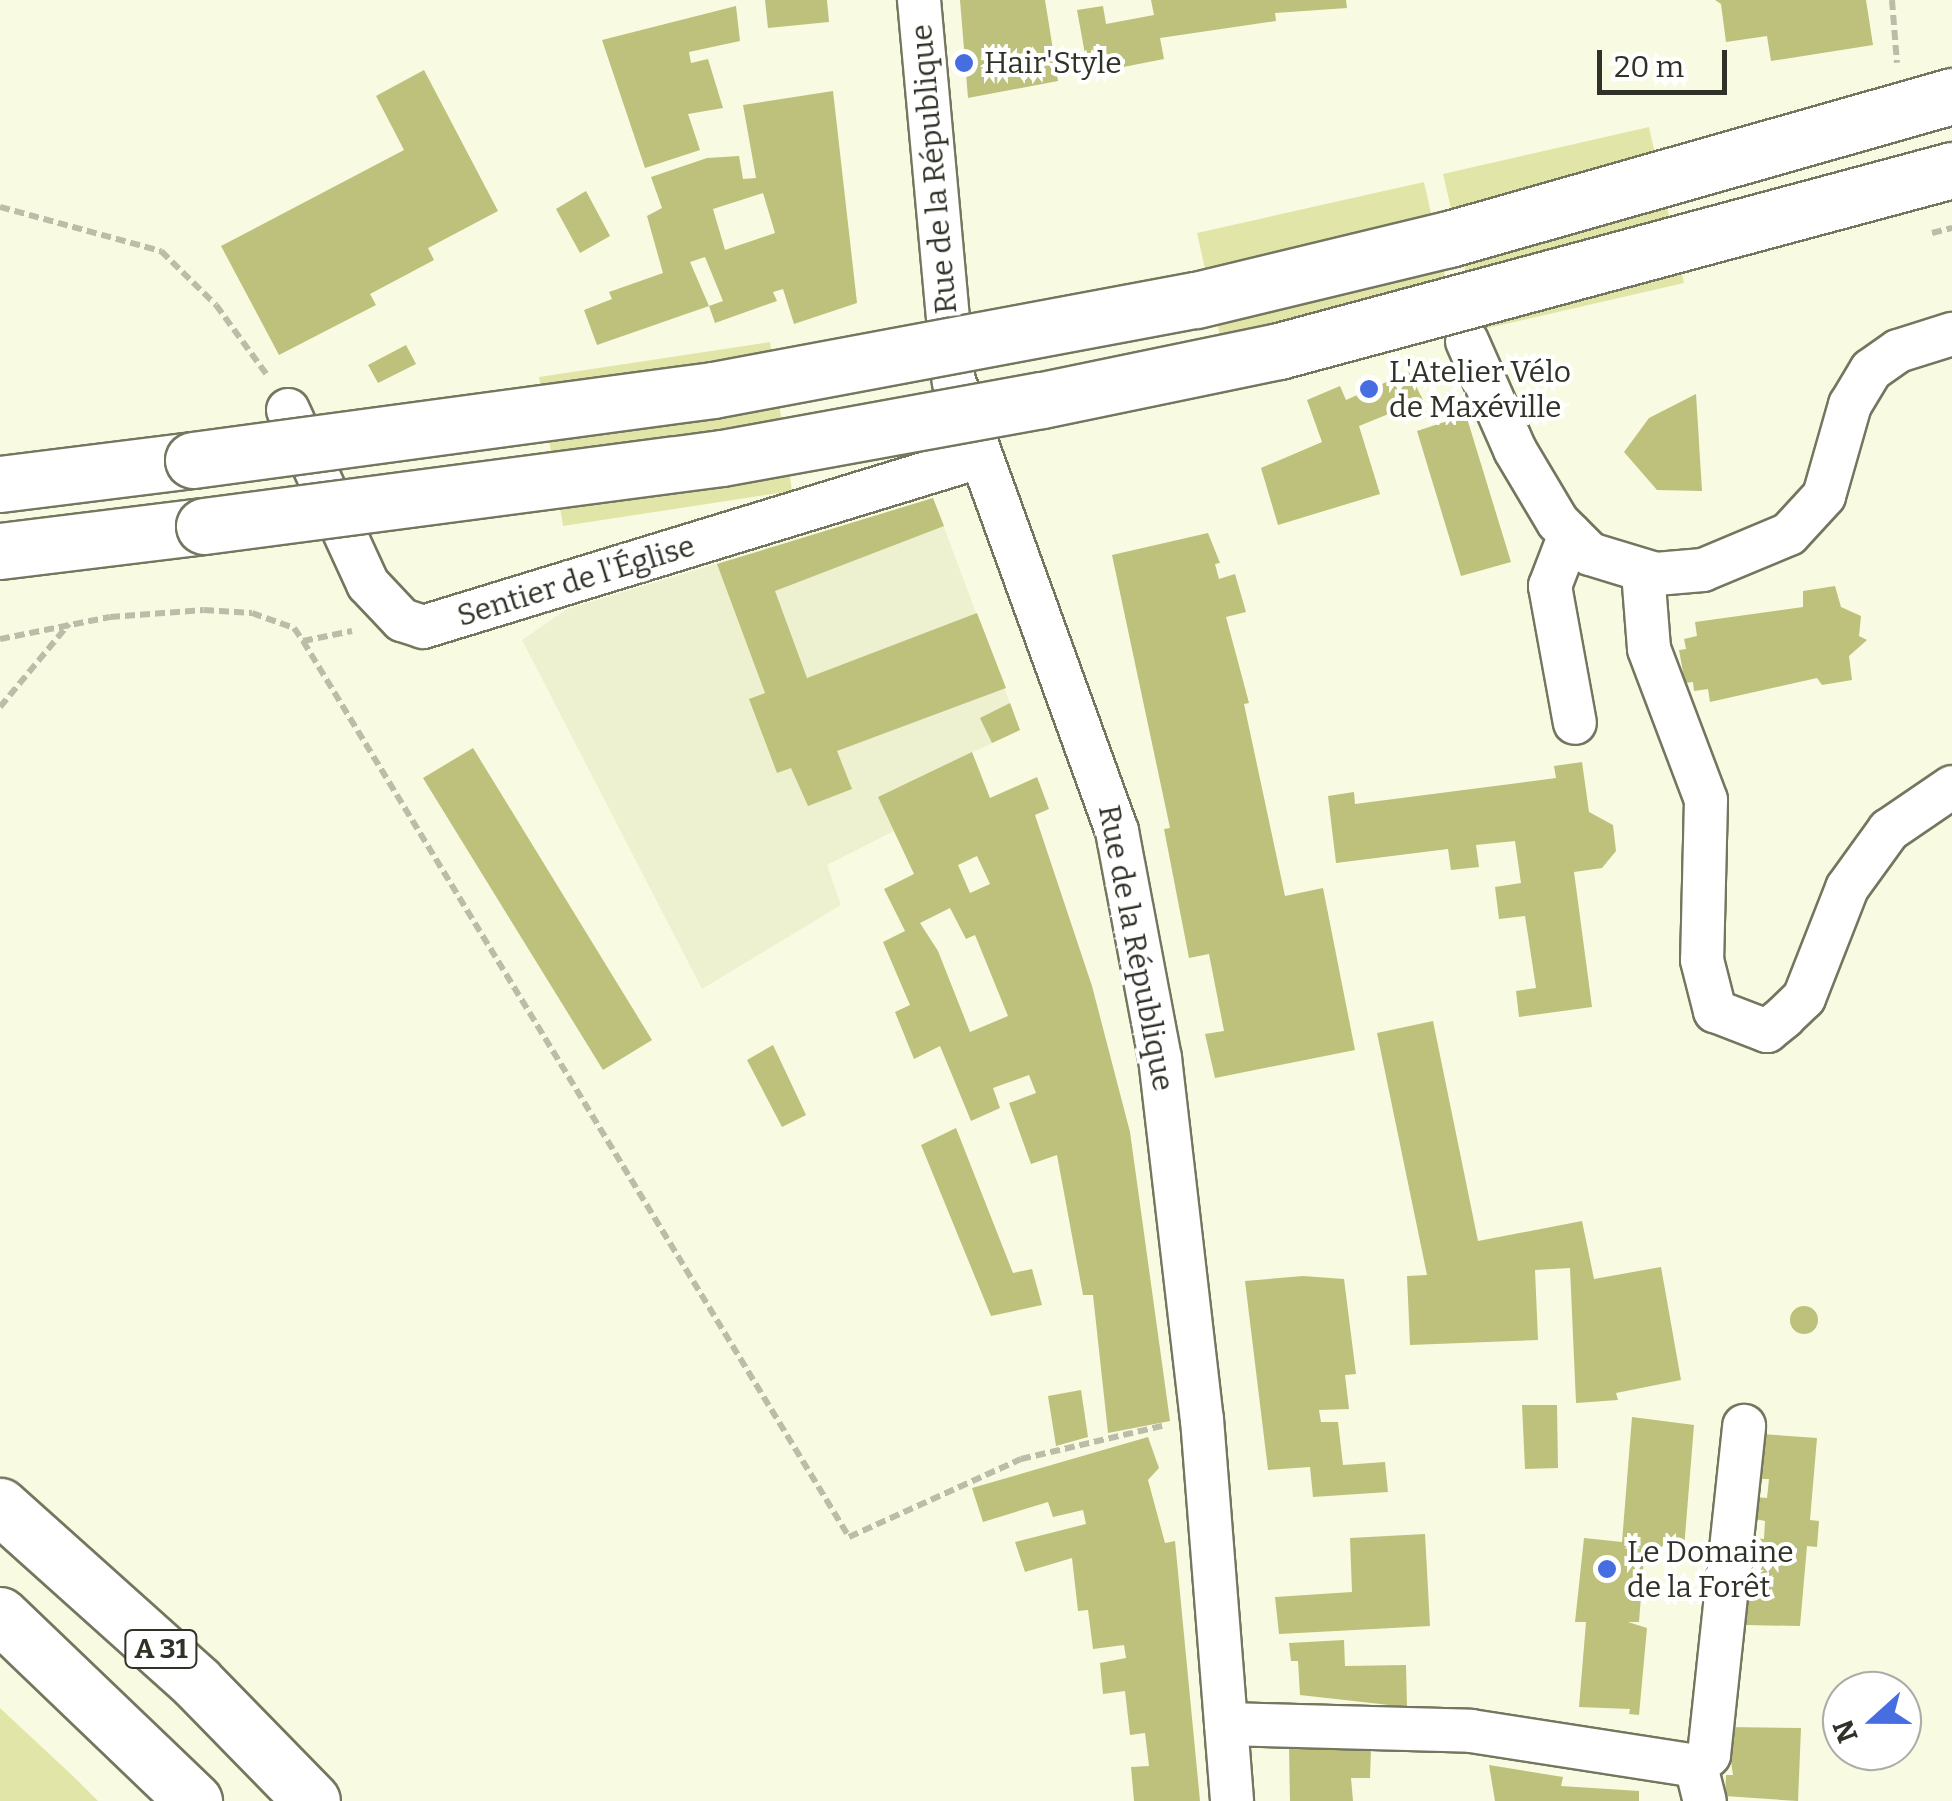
<!DOCTYPE html>
<html>
<head>
<meta charset="utf-8">
<style>
	body { margin:0 }
	#map { position:relative; width:1952px; height:1801px; overflow:hidden; background:#f8fbe1; font-family:Bitter,serif }
	div>[style] { position:absolute }
	[style*='--x'] { left:calc(var(--x)*1px); top:calc(var(--y)*1px); width:calc(var(--w)*1px); rotate:calc(var(--a)*1deg) }
	.built>* { inset:0; background:#eef1cf }
	.green>* { inset:0; background:#e1e6a8 }
	.building>* { inset:0; background:#bdc17c }
	.round { border-radius:50% }
	.path>* { height:6px; margin-top:-3px; transform-origin:0; background:repeating-linear-gradient(90deg,#bbbda8 0 10px,transparent 0 15px) }
	.roads { filter:drop-shadow(2px 0 #74765f) drop-shadow(-2px 0 #74765f) drop-shadow(0 2px #74765f) drop-shadow(0 -2px #74765f) }
	.minor>* { height:42px; margin:-21px; padding:0 21px; transform-origin:21px; border-radius:21px; background:#fff }
	.highway>* { height:55px; margin:-27.5px; padding:0 27.5px; transform-origin:27.5px; border-radius:27.5px; background:#fff }
	.bridges { filter:drop-shadow(2px 0 #74765f) drop-shadow(-2px 0 #74765f) drop-shadow(0 2px #74765f) drop-shadow(0 -2px #74765f) }
	.highway-bridge>* { height:55px; margin:-27.5px; padding:0 27.5px; transform-origin:27.5px; border-radius:27.5px; background:#fff }
	.dots>* { width:28px; height:28px; translate:-50% -50%; box-sizing:border-box; border:5px solid #fff; border-radius:50% }
	span { translate:-50% -50%; white-space:nowrap; text-align:center; line-height:1.15; -webkit-text-stroke:8px #fff; paint-order:stroke }
	.shield-label span { padding:2px 8px; background:#fff; border:2px solid; border-radius:8px; -webkit-text-stroke-width:0 }
	.shield-label { font-size:28px; color:#303127; font-weight:700 }
	.poi-label { font-size:30px; color:#303127 }
	.left { translate:0 -50%; text-align:left }
	.street-label { font-size:30px; color:#303127 }
	.north { position:absolute; left:1822px; top:1671px; width:100px; height:100px; box-sizing:border-box; background:#fff; border:2px solid #acada9; border-radius:50%; rotate:249deg; font-size:28px; font-weight:700; line-height:40px; text-align:center; color:#303127 }
	.north::after { content:''; display:block; margin:auto; width:35px; height:45px; background:#466ee1; clip-path:polygon(50% 0,100% 100%,50% 72%,0 100%) }
	.scale { position:absolute; left:1597px; top:50px; width:130px; height:45px; box-sizing:border-box; border:5px solid #303127; border-top:0; padding-left:12px; font-size:30px; line-height:35px; white-space:nowrap; color:#303127; -webkit-text-stroke:8px #fff; paint-order:stroke }
</style>
</head>
<body>
<div id="map">
	<div class="built">
		<i style="clip-path:polygon(933px 498px,1020px 730px,878px 797px,894px 831px,827px 865px,841px 905px,702px 989px,522px 640px,567px 609px)"></i>
	</div>
	<div class="green">
		<i style="clip-path:polygon(1649px 127px,1684px 283px,1479px 330px,1443px 174px)"></i>
		<i style="clip-path:polygon(1424px 182px,1458px 334px,1231px 385px,1197px 233px)"></i>
		<i style="clip-path:polygon(770px 342px,792px 491px,563px 526px,539px 377px)"></i>
		<i style="clip-path:polygon(0 1708px,74px 1777px,98px 1801px,0 1801px)"></i>
	</div>
	<div class="building">
		<i style="clip-path:polygon(765px 0,827px 0,829px 22px,768px 28px)"></i>
		<i style="clip-path:polygon(960px 0,1045px 0,1058px 81px,968px 98px)"></i>
		<i style="clip-path:polygon(1151px 0,1346px 0,1347px 8px,1275px 13px,1276px 21px,1160px 38px,1164px 59px,1108px 70px,1105px 50px,1085px 54px,1077px 10px,1103px 6px,1106px 24px,1154px 15px)"></i>
		<i style="clip-path:polygon(1715px 0,1866px 0,1873px 45px,1771px 61px,1767px 36px,1726px 42px,1721px 4px)"></i>
		<i style="clip-path:polygon(736px 6px,740px 41px,689px 52px,691px 63px,708px 59px,723px 108px,688px 114px,700px 150px,645px 168px,602px 40px)"></i>
		<i style="clip-path:polygon(424px 70px,498px 211px,428px 248px,434px 260px,370px 294px,376px 305px,279px 355px,221px 246px,404px 150px,376px 96px)"></i>
		<i style="clip-path:polygon(evenodd,833px 91px,857px 303px,794px 324px,783px 289px,773px 292px,777px 301px,715px 323px,709px 306px,723px 301px,705px 257px,690px 262px,709px 306px,597px 345px,584px 310px,612px 299px,609px 292px,663px 273px,647px 216px,662px 208px,651px 177px,707px 158px,739px 156px,743px 179px,756px 178px,743px 105px,833px 91px,763px 193px,775px 233px,725px 250px,713px 209px,763px 193px)"></i>
		<i style="clip-path:polygon(586px 191px,610px 236px,580px 253px,556px 209px)"></i>
		<i style="clip-path:polygon(406px 345px,416px 364px,378px 383px,368px 365px)"></i>
		<i style="clip-path:polygon(1409px 372px,1423px 400px,1359px 426px,1380px 494px,1278px 525px,1261px 468px,1322px 442px,1307px 400px,1340px 386px,1346px 400px)"></i>
		<i style="clip-path:polygon(1696px 394px,1702px 491px,1657px 490px,1624px 452px,1649px 418px)"></i>
		<i style="clip-path:polygon(1466px 415px,1511px 562px,1461px 576px,1417px 431px)"></i>
		<i style="clip-path:polygon(933px 498px,944px 526px,775px 591px,807px 678px,977px 613px,1006px 688px,837px 751px,852px 789px,808px 806px,791px 768px,777px 773px,749px 699px,765px 693px,717px 564px)"></i>
		<i style="clip-path:polygon(1208px 533px,1220px 563px,1215px 564px,1219px 579px,1235px 574px,1246px 612px,1226px 617px,1249px 703px,1244px 704px,1285px 896px,1323px 888px,1355px 1050px,1215px 1078px,1205px 1034px,1224px 1031px,1209px 954px,1189px 958px,1164px 829px,1170px 828px,1112px 555px)"></i>
		<i style="clip-path:polygon(1835px 586px,1841px 607px,1861px 616px,1859px 636px,1867px 640px,1849px 656px,1852px 680px,1822px 685px,1817px 678px,1710px 702px,1708px 689px,1694px 691px,1693px 682px,1685px 683px,1679px 650px,1686px 649px,1684px 639px,1697px 636px,1695px 622px,1803px 607px,1803px 591px)"></i>
		<i style="clip-path:polygon(1010px 703px,1020px 730px,992px 743px,980px 718px)"></i>
		<i style="clip-path:polygon(473px 748px,652px 1040px,603px 1070px,423px 778px)"></i>
		<i style="clip-path:polygon(evenodd,972px 752px,990px 798px,1037px 777px,1049px 809px,1035px 815px,1092px 986px,1130px 1132px,1170px 1421px,1108px 1433px,1093px 1295px,1083px 1295px,1057px 1155px,1031px 1164px,1009px 1103px,1036px 1093px,1029px 1075px,993px 1088px,1000px 1108px,971px 1121px,940px 1046px,914px 1059px,895px 1012px,910px 1005px,883px 942px,905px 931px,884px 889px,914px 874px,878px 797px,972px 752px,977px 856px,990px 884px,970px 893px,958px 865px,977px 856px,972px 752px,950px 908px,966px 939px,975px 935px,1008px 1016px,970px 1032px,938px 951px,920px 923px,950px 908px)"></i>
		<i style="clip-path:polygon(1582px 762px,1589px 812px,1613px 825px,1616px 851px,1602px 868px,1574px 872px,1592px 1007px,1519px 1017px,1516px 991px,1536px 988px,1525px 916px,1499px 919px,1495px 887px,1521px 883px,1515px 841px,1476px 845px,1479px 867px,1451px 870px,1448px 849px,1336px 863px,1328px 796px,1354px 792px,1355px 804px,1556px 778px,1554px 766px)"></i>
		<i style="clip-path:polygon(1433px 1021px,1478px 1241px,1582px 1221px,1594px 1279px,1661px 1267px,1681px 1380px,1616px 1393px,1618px 1400px,1576px 1403px,1570px 1268px,1535px 1270px,1538px 1340px,1410px 1345px,1407px 1276px,1427px 1275px,1377px 1033px)"></i>
		<i style="clip-path:polygon(773px 1045px,806px 1115px,782px 1127px,747px 1060px)"></i>
		<i style="clip-path:polygon(956px 1128px,1013px 1273px,1032px 1269px,1042px 1305px,991px 1316px,921px 1145px)"></i>
		<i style="clip-path:polygon(1303px 1276px,1344px 1279px,1356px 1374px,1345px 1375px,1349px 1409px,1319px 1410px,1321px 1422px,1338px 1422px,1343px 1465px,1385px 1462px,1388px 1492px,1313px 1497px,1310px 1467px,1268px 1470px,1245px 1281px)"></i>
		<i class="round" style="left:1790px;top:1306px;width:28px;height:28px"></i>
		<i style="clip-path:polygon(1081px 1390px,1088px 1437px,1056px 1446px,1048px 1396px)"></i>
		<i style="clip-path:polygon(1522px 1405px,1557px 1405px,1558px 1468px,1525px 1469px)"></i>
		<i style="clip-path:polygon(1632px 1417px,1694px 1425px,1684px 1549px,1645px 1545px,1639px 1622px,1628px 1622px,1647px 1628px,1639px 1715px,1629px 1714px,1630px 1709px,1579px 1707px,1586px 1622px,1575px 1622px,1584px 1538px,1622px 1542px)"></i>
		<i style="clip-path:polygon(1761px 1434px,1817px 1438px,1810px 1520px,1819px 1521px,1817px 1547px,1807px 1546px,1800px 1626px,1745px 1625px,1749px 1578px,1760px 1579px,1762px 1561px,1751px 1560px,1753px 1538px,1764px 1539px,1765px 1521px,1755px 1519px,1756px 1497px,1767px 1498px,1769px 1479px,1758px 1479px)"></i>
		<i style="clip-path:polygon(1148px 1437px,1159px 1468px,1148px 1480px,1165px 1543px,1175px 1541px,1200px 1801px,1134px 1801px,1131px 1767px,1149px 1766px,1145px 1733px,1130px 1735px,1125px 1691px,1103px 1694px,1100px 1663px,1126px 1658px,1124px 1645px,1093px 1649px,1088px 1610px,1078px 1611px,1072px 1558px,1025px 1572px,1015px 1542px,1086px 1524px,1083px 1510px,1053px 1517px,1048px 1502px,983px 1522px,972px 1488px)"></i>
		<i style="clip-path:polygon(1425px 1534px,1430px 1626px,1279px 1634px,1275px 1597px,1352px 1592px,1350px 1538px)"></i>
		<i style="clip-path:polygon(1344px 1640px,1345px 1666px,1406px 1665px,1407px 1707px,1300px 1695px,1298px 1661px,1291px 1661px,1289px 1643px)"></i>
		<i style="clip-path:polygon(1726px 1727px,1801px 1728px,1798px 1801px,1725px 1796px,1726px 1775px,1733px 1775px)"></i>
		<i style="clip-path:polygon(1289px 1748px,1371px 1748px,1370px 1778px,1351px 1778px,1353px 1801px,1290px 1801px)"></i>
		<i style="clip-path:polygon(1489px 1765px,1563px 1777px,1561px 1786px,1639px 1791px,1639px 1801px,1495px 1801px)"></i>
	</div>
	<div class="path">
		<i style="--x:1892;--y:0;--w:63;--a:85.5"></i>
		<i style="--x:0;--y:207;--w:167;--a:15.3"></i>
		<i style="--x:161;--y:251;--w:77;--a:44.5"></i>
		<i style="--x:216;--y:305;--w:87;--a:53.9"></i>
		<i style="--x:1932;--y:233;--w:21;--a:-14"></i>
		<i style="--x:0;--y:639;--w:112;--a:-11.3"></i>
		<i style="--x:110;--y:617;--w:94;--a:-4.3"></i>
		<i style="--x:204;--y:610;--w:48;--a:3.6"></i>
		<i style="--x:252;--y:613;--w:45;--a:19.7"></i>
		<i style="--x:294;--y:628;--w:16;--a:55"></i>
		<i style="--x:303;--y:641;--w:50;--a:-11.5"></i>
		<i style="--x:303;--y:641;--w:1049;--a:58.64"></i>
		<i style="--x:849;--y:1537;--w:189;--a:-24.4"></i>
		<i style="--x:1021;--y:1459;--w:145;--a:-13.2"></i>
		<i style="--x:0;--y:707;--w:108;--a:-50.3"></i>
	</div>
	<div class="roads">
		<div class="minor">
			<i style="--x:919;--y:0;--w:383;--a:84.8"></i>
			<i style="--x:954;--y:381;--w:479;--a:70.1"></i>
			<i style="--x:1117;--y:831;--w:231;--a:79.3"></i>
			<i style="--x:1160;--y:1058;--w:363;--a:83.4"></i>
			<i style="--x:1202;--y:1419;--w:383;--a:85.5"></i>
			<i style="--x:1467;--y:341;--w:119;--a:66.2"></i>
			<i style="--x:1515;--y:450;--w:84;--a:59.2"></i>
			<i style="--x:1558;--y:522;--w:45;--a:45"></i>
			<i style="--x:1590;--y:554;--w:69;--a:16.9"></i>
			<i style="--x:1656;--y:574;--w:47;--a:-4.9"></i>
			<i style="--x:1703;--y:570;--w:93;--a:-22.7"></i>
			<i style="--x:1789;--y:534;--w:52;--a:-47.4"></i>
			<i style="--x:1824;--y:496;--w:95;--a:-74.1"></i>
			<i style="--x:1850;--y:405;--w:41;--a:-59"></i>
			<i style="--x:1871;--y:370;--w:33;--a:-35"></i>
			<i style="--x:1898;--y:351;--w:57;--a:-17.5"></i>
			<i style="--x:288;--y:410;--w:192;--a:65.3"></i>
			<i style="--x:368;--y:584;--w:50;--a:46.6"></i>
			<i style="--x:402;--y:620;--w:22;--a:18"></i>
			<i style="--x:423;--y:627;--w:581;--a:-17"></i>
			<i style="--x:1570;--y:534;--w:56;--a:111"></i>
			<i style="--x:1550;--y:586;--w:139;--a:79.7"></i>
			<i style="--x:1643;--y:572;--w:77;--a:85.5"></i>
			<i style="--x:1649;--y:649;--w:161;--a:69.3"></i>
			<i style="--x:1706;--y:800;--w:160;--a:91.4"></i>
			<i style="--x:1702;--y:960;--w:53;--a:75.7"></i>
			<i style="--x:1715;--y:1011;--w:56;--a:21"></i>
			<i style="--x:1767;--y:1031;--w:22;--a:-39"></i>
			<i style="--x:1784;--y:1017;--w:28;--a:-44"></i>
			<i style="--x:1804;--y:998;--w:118;--a:-68.6"></i>
			<i style="--x:1847;--y:888;--w:72;--a:-54.1"></i>
			<i style="--x:1889;--y:830;--w:76;--a:-34.3"></i>
			<i style="--x:1226;--y:1724;--w:245;--a:1.6"></i>
			<i style="--x:1471;--y:1731;--w:228;--a:8.8"></i>
			<i style="--x:1696;--y:1766;--w:17;--a:-40"></i>
			<i style="--x:1709;--y:1755;--w:331;--a:-83.9"></i>
			<i style="--x:1696;--y:1766;--w:36;--a:76"></i>
		</div>
		<div class="highway">
			<i style="--x:0;--y:484;--w:194;--a:-7.1"></i>
			<i style="--x:0;--y:551;--w:206;--a:-7"></i>
			<i style="--x:0;--y:1506;--w:263;--a:41.9"></i>
			<i style="--x:196;--y:1682;--w:166;--a:45.7"></i>
			<i style="--x:0;--y:1615;--w:269;--a:43.8"></i>
		</div>
	</div>
	<div class="bridges">
		<div class="highway-bridge">
			<i style="--x:193;--y:460;--w:525;--a:-7.67"></i>
			<i style="--x:713;--y:390;--w:491;--a:-10.6"></i>
			<i style="--x:1196;--y:300;--w:260;--a:-13.6"></i>
			<i style="--x:1449;--y:239;--w:523;--a:-15.87"></i>
			<i style="--x:204;--y:526;--w:522;--a:-7.48"></i>
			<i style="--x:722;--y:458;--w:325;--a:-10.3"></i>
			<i style="--x:1042;--y:400;--w:242;--a:-11.7"></i>
			<i style="--x:1279;--y:351;--w:697;--a:-15.05"></i>
		</div>
	</div>
	<div class="dots">
		<i style="left:964px;top:63px;background:#466ee1"></i>
		<i style="left:1369px;top:389px;background:#466ee1"></i>
		<i style="left:1607px;top:1569px;background:#466ee1"></i>
	</div>
	<div class="shield-label">
		<span style="left:161px;top:1649px">A 31</span>
	</div>
	<div class="poi-label">
		<span class="left" style="left:984px;top:63px">Hair'Style</span>
		<span class="left" style="left:1389px;top:389px">L'Atelier Vélo<br>de Maxéville</span>
		<span class="left" style="left:1627px;top:1569px">Le Domaine<br>de la Forêt</span>
	</div>
	<div class="street-label">
		<span style="left:934px;top:169px;rotate:-95deg">Rue de la République</span>
		<span style="left:576px;top:581px;rotate:-17deg">Sentier de l'Église</span>
		<span style="left:1136px;top:948px;rotate:79deg">Rue de la République</span>
	</div>
	<div class="north">N</div>
	<div class="scale">20 m</div>
</div>
</body>
</html>
